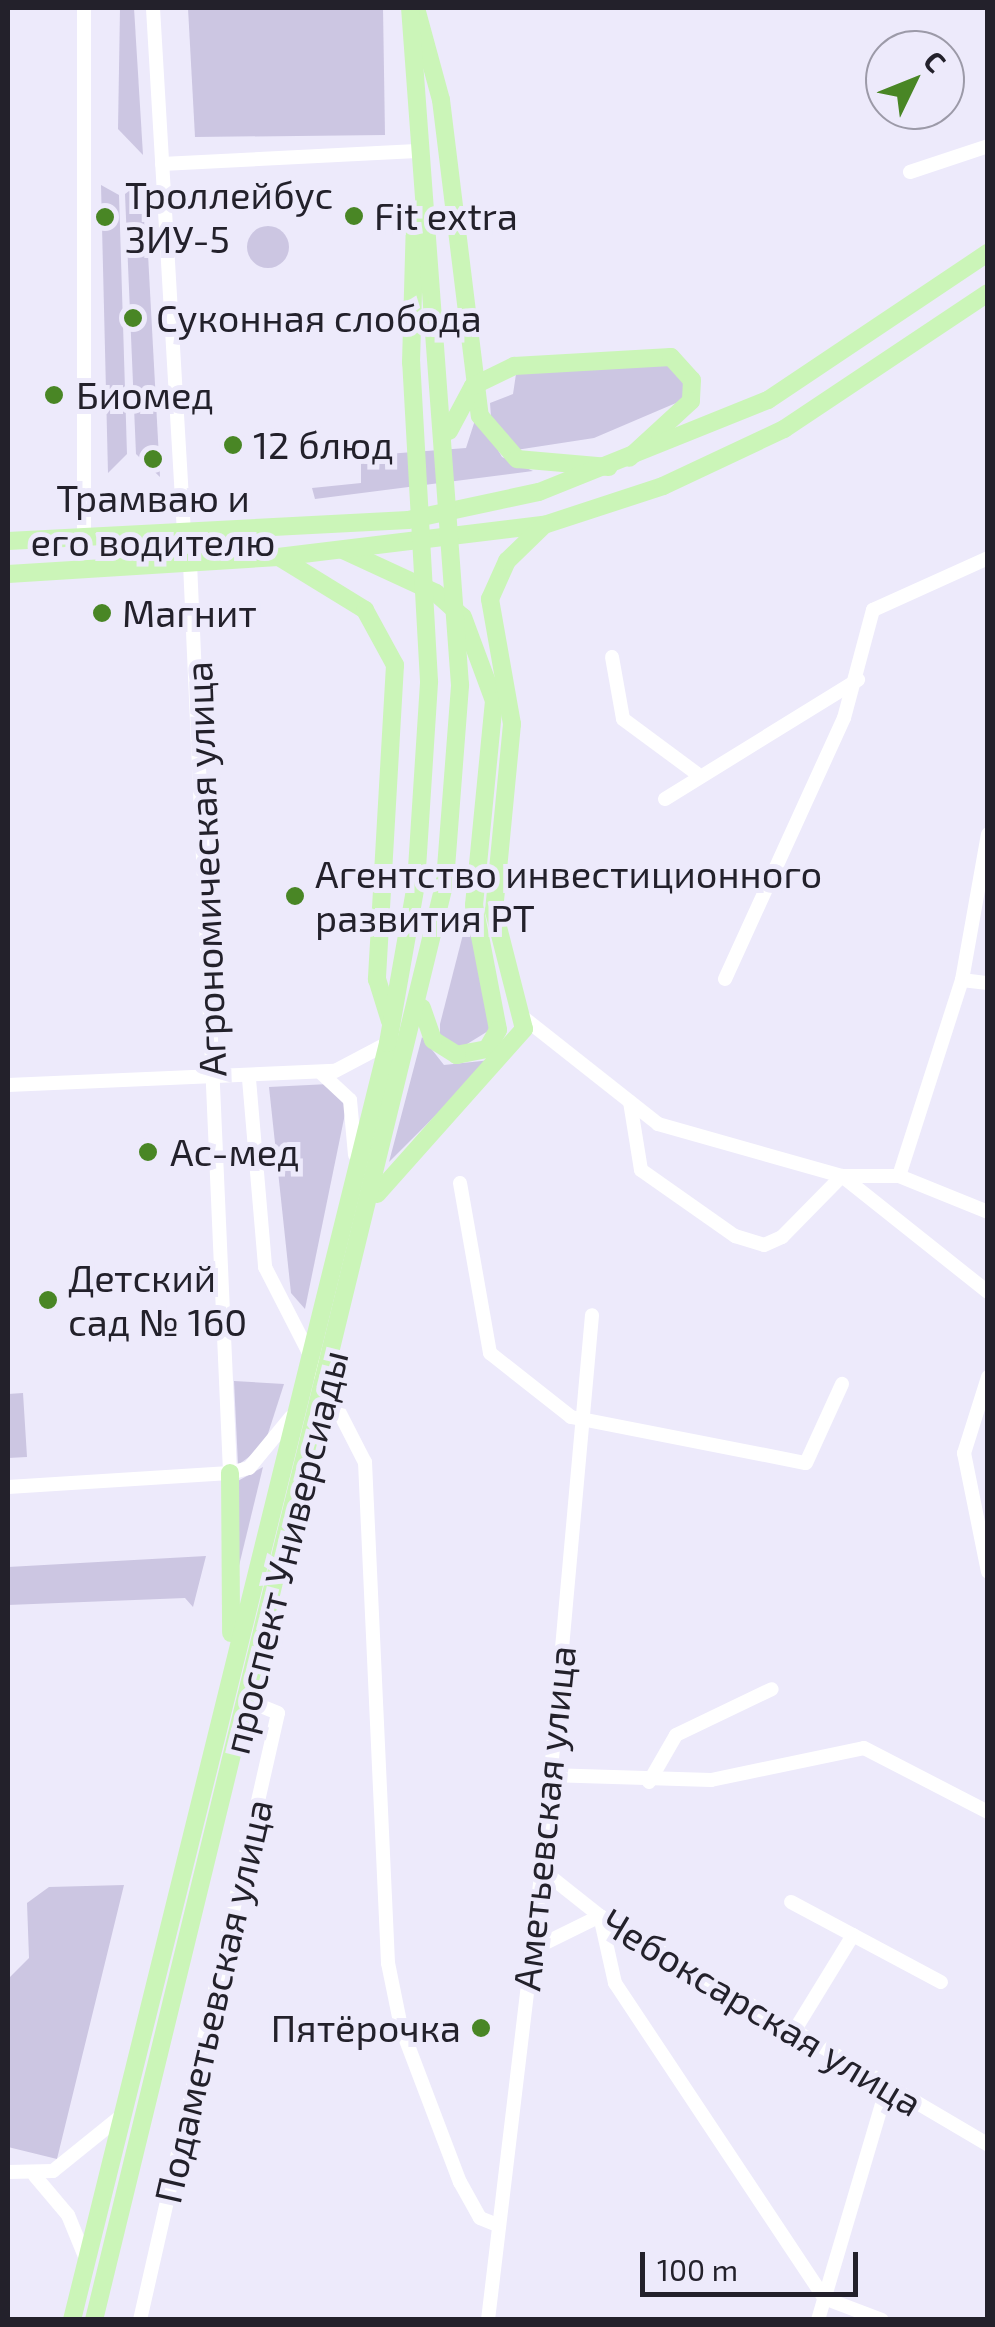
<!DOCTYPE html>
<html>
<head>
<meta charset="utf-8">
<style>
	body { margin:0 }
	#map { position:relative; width:995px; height:2327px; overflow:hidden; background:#edeafb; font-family:"Exo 2",sans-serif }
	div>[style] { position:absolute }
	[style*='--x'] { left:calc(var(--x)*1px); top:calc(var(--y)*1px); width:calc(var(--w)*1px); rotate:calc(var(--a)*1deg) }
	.green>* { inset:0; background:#ccc6e2 }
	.round { border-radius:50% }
	.minor>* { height:14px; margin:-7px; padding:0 7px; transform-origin:7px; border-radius:7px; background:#fff }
	.major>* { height:18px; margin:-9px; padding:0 9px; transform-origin:9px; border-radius:9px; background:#cbf5b8 }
	.dots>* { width:28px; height:28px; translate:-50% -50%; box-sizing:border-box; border:5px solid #edeafb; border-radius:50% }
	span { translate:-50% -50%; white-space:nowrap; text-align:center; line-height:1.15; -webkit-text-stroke:10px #edeafb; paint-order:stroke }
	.poi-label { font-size:38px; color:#23212b }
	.left { translate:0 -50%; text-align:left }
	.right { translate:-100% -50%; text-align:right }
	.street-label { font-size:38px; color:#23212b }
	.frame { position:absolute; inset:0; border:10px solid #23212b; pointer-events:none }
	.north { position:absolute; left:865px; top:30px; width:100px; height:100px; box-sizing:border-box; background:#edeafb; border:2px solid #9c9aa8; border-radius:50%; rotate:47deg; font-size:28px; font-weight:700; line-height:40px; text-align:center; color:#23212b }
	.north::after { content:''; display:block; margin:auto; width:35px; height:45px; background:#498625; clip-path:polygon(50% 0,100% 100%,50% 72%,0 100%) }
	.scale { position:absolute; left:640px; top:2252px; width:218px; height:45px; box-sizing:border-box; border:5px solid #23212b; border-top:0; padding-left:12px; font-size:30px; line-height:35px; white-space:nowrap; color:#23212b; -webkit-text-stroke:8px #edeafb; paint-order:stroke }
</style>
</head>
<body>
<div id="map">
	<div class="green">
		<i style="clip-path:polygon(120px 8px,134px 8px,143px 155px,118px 129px)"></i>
		<i style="clip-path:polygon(188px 8px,383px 8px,385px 135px,195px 137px)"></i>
		<i style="clip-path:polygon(144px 180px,160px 477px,136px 454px,125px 194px)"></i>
		<i style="clip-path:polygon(101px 185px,119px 195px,127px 454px,108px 473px)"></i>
		<i class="round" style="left:247px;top:226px;width:42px;height:42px"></i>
		<i style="clip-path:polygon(647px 357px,684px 372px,683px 400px,594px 438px,516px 450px,491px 417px,490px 403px,513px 394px,516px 374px)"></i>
		<i style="clip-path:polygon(477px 414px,502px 457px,533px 471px,315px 499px,312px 488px,361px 483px,361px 456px,466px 448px)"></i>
		<i style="clip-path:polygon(470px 907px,493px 1028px,459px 1049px,440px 1037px,440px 1024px)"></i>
		<i style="clip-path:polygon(422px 1037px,444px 1065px,491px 1060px,389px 1162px)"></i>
		<i style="clip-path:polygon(329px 1084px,347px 1104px,305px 1309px,291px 1293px,269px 1087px)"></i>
		<i style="clip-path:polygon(234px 1381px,284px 1384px,264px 1446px,238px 1465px)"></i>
		<i style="clip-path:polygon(23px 1393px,27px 1457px,8px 1458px,8px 1394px)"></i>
		<i style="clip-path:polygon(263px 1467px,237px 1574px,236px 1482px)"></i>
		<i style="clip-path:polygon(206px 1556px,193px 1607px,185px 1598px,8px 1605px,8px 1567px)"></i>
		<i style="clip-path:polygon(124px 1885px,57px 2159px,8px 2147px,8px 1979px,29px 1958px,27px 1903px,49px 1887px)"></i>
	</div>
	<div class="minor">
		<i style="--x:84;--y:8;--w:530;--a:90"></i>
		<i style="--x:153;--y:8;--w:526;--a:86.62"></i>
		<i style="--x:162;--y:164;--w:255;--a:-2.9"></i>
		<i style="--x:910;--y:172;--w:82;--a:-18.4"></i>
		<i style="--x:190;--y:563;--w:911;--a:87.48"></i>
		<i style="--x:612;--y:657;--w:63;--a:79.9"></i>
		<i style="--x:623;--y:719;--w:91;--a:36.5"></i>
		<i style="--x:665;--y:799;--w:227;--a:-31.7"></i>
		<i style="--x:725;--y:979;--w:287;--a:-65.5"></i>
		<i style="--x:844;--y:718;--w:112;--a:-75"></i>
		<i style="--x:873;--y:610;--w:126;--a:-24.3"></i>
		<i style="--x:962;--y:980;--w:26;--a:7"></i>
		<i style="--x:524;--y:1018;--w:171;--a:38.3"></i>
		<i style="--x:658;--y:1124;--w:191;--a:15.8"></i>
		<i style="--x:842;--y:1176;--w:57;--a:0"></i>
		<i style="--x:899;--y:1176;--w:96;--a:22"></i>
		<i style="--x:320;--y:1072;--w:41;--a:43"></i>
		<i style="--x:350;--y:1100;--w:55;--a:84.8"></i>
		<i style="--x:249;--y:1079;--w:189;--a:85.1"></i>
		<i style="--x:265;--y:1267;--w:219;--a:62.9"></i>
		<i style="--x:365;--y:1462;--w:502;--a:87.37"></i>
		<i style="--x:388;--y:1963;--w:65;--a:78.5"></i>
		<i style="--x:401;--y:2027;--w:166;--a:69.2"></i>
		<i style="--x:460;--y:2182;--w:41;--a:60.9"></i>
		<i style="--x:480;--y:2218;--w:16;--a:22"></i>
		<i style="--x:8;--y:1085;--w:327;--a:-2.5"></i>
		<i style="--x:335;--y:1071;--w:60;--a:-27.8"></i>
		<i style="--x:630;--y:1102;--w:69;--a:80.8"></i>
		<i style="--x:641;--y:1170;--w:115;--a:35.1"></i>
		<i style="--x:735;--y:1236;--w:30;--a:17"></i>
		<i style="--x:764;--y:1245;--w:20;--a:-24"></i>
		<i style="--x:782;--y:1237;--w:86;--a:-45.5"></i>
		<i style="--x:842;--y:1176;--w:186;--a:38.5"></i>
		<i style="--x:899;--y:1176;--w:206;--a:-72.2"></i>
		<i style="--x:962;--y:980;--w:148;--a:-79.9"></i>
		<i style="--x:460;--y:1183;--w:173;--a:80"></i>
		<i style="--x:490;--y:1353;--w:103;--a:38.3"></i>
		<i style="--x:571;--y:1417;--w:239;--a:11.1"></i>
		<i style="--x:806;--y:1463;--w:87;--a:-65.5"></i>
		<i style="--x:988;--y:1377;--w:80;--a:107.5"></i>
		<i style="--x:964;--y:1453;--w:121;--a:78.6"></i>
		<i style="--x:8;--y:1487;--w:222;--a:-3.6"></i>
		<i style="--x:230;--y:1473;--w:20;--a:-15"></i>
		<i style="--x:249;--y:1468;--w:66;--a:-50.5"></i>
		<i style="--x:548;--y:1775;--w:163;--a:1.8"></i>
		<i style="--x:711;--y:1780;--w:156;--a:-11.8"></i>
		<i style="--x:864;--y:1748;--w:140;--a:27.3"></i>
		<i style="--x:649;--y:1782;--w:54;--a:-60.1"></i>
		<i style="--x:676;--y:1735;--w:106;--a:-25.6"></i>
		<i style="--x:542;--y:1870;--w:74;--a:38.4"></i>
		<i style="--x:600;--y:1916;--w:451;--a:30.5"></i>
		<i style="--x:791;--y:1902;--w:170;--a:28.1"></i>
		<i style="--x:531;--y:1950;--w:77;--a:-26.2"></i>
		<i style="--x:600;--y:1916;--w:69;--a:77.4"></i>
		<i style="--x:615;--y:1983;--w:378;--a:56.4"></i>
		<i style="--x:824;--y:2298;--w:62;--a:20.8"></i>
		<i style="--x:793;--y:2033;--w:115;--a:-58.5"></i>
		<i style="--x:8;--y:2172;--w:45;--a:-1.3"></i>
		<i style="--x:53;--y:2171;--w:86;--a:-38.9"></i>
		<i style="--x:35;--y:2176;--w:51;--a:49.8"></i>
		<i style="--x:68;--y:2215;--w:48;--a:67.8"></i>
		<i style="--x:140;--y:2320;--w:622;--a:-77.19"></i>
		<i style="--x:278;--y:1713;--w:31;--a:-158"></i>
		<i style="--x:488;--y:2320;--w:453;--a:-83.2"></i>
		<i style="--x:542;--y:1870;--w:557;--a:-84.85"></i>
		<i style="--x:818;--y:2320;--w:240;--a:-73.5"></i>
	</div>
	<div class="major">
		<i style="--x:416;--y:8;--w:95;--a:74.8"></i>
		<i style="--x:441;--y:100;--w:318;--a:83"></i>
		<i style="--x:480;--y:416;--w:57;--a:49.3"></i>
		<i style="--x:517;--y:459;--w:92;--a:5"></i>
		<i style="--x:449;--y:431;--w:51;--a:-61.9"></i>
		<i style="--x:473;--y:386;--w:46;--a:-26"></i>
		<i style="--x:514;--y:366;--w:157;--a:-3.3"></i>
		<i style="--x:671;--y:357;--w:31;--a:48"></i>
		<i style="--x:692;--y:380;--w:21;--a:93"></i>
		<i style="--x:691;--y:401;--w:84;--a:137.4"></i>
		<i style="--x:8;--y:541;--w:401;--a:-3"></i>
		<i style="--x:408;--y:520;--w:134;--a:-12.1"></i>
		<i style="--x:539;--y:492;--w:247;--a:-21.9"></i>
		<i style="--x:768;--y:400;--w:265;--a:-33.8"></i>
		<i style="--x:343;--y:550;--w:102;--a:24.8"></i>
		<i style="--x:436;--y:593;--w:36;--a:42"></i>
		<i style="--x:463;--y:617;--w:90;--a:69.7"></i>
		<i style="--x:494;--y:701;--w:205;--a:95.6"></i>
		<i style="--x:474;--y:905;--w:127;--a:79.1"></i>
		<i style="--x:498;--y:1030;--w:22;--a:120"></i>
		<i style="--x:487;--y:1049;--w:31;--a:169"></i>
		<i style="--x:457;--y:1055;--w:28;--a:-148"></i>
		<i style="--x:433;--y:1040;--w:34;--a:-109"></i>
		<i style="--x:279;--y:557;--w:101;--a:31.6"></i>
		<i style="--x:365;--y:610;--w:63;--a:61.4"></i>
		<i style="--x:395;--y:665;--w:315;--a:93.3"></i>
		<i style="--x:377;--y:979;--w:44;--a:72.8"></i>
		<i style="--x:8;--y:574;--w:271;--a:-3.6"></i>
		<i style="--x:278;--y:557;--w:268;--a:-6.9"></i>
		<i style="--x:544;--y:525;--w:125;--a:-18.1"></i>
		<i style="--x:663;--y:486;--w:134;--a:-25.2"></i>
		<i style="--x:784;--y:429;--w:245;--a:-33.7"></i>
		<i style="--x:377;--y:1194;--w:221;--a:-48.3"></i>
		<i style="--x:524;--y:1029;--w:122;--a:-104.3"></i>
		<i style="--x:494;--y:911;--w:188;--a:-84.5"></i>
		<i style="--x:512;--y:724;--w:127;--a:-100"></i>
		<i style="--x:490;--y:599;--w:42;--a:-65.9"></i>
		<i style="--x:507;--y:561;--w:52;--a:-44.2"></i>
		<i style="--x:230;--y:1473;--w:160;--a:89.6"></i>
		<i style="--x:72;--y:2320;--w:1316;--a:-76.1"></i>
		<i style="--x:388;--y:1043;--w:161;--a:-80"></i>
		<i style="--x:416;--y:884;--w:203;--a:-86.3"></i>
		<i style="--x:429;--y:681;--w:319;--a:-93.2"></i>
		<i style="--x:411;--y:363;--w:146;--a:-88.4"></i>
		<i style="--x:94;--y:2320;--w:1481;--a:-76.29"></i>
		<i style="--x:445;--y:881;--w:197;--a:-85.6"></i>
		<i style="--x:460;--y:685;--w:679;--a:-94.22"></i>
	</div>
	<div class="dots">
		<i style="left:354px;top:216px;background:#498625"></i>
		<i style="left:105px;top:217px;background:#498625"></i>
		<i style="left:133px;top:318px;background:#498625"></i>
		<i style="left:54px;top:395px;background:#498625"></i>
		<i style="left:233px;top:445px;background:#498625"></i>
		<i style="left:153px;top:459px;background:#498625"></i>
		<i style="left:102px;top:613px;background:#498625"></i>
		<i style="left:295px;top:896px;background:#498625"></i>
		<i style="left:148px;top:1152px;background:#498625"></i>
		<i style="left:48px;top:1300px;background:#498625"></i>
		<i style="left:481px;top:2028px;background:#498625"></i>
	</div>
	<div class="poi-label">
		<span class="left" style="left:125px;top:217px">Троллейбус<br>ЗИУ-5</span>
		<span class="left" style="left:374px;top:216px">Fit extra</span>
		<span class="left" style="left:156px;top:318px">Суконная слобода</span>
		<span class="left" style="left:76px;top:395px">Биомед</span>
		<span class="left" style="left:253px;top:445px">12 блюд</span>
		<span style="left:153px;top:520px">Трамваю и<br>его водителю</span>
		<span class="left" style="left:122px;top:613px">Магнит</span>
		<span class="left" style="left:315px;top:896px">Агентство инвестиционного<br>развития РТ</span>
		<span class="left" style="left:170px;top:1152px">Ас-мед</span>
		<span class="left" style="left:68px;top:1300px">Детский<br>сад № 160</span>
		<span class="right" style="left:461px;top:2028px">Пятёрочка</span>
	</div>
	<div class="street-label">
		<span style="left:205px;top:869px;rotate:-92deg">Агрономическая улица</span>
		<span style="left:285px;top:1552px;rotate:-76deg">проспект Универсиады</span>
		<span style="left:544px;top:1818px;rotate:-84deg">Аметьевская улица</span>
		<span style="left:213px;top:2001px;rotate:-77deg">Подаметьевская улица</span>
		<span style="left:762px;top:2012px;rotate:31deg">Чебоксарская улица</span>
	</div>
	<div class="frame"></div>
	<div class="north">С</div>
	<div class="scale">100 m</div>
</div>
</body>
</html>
